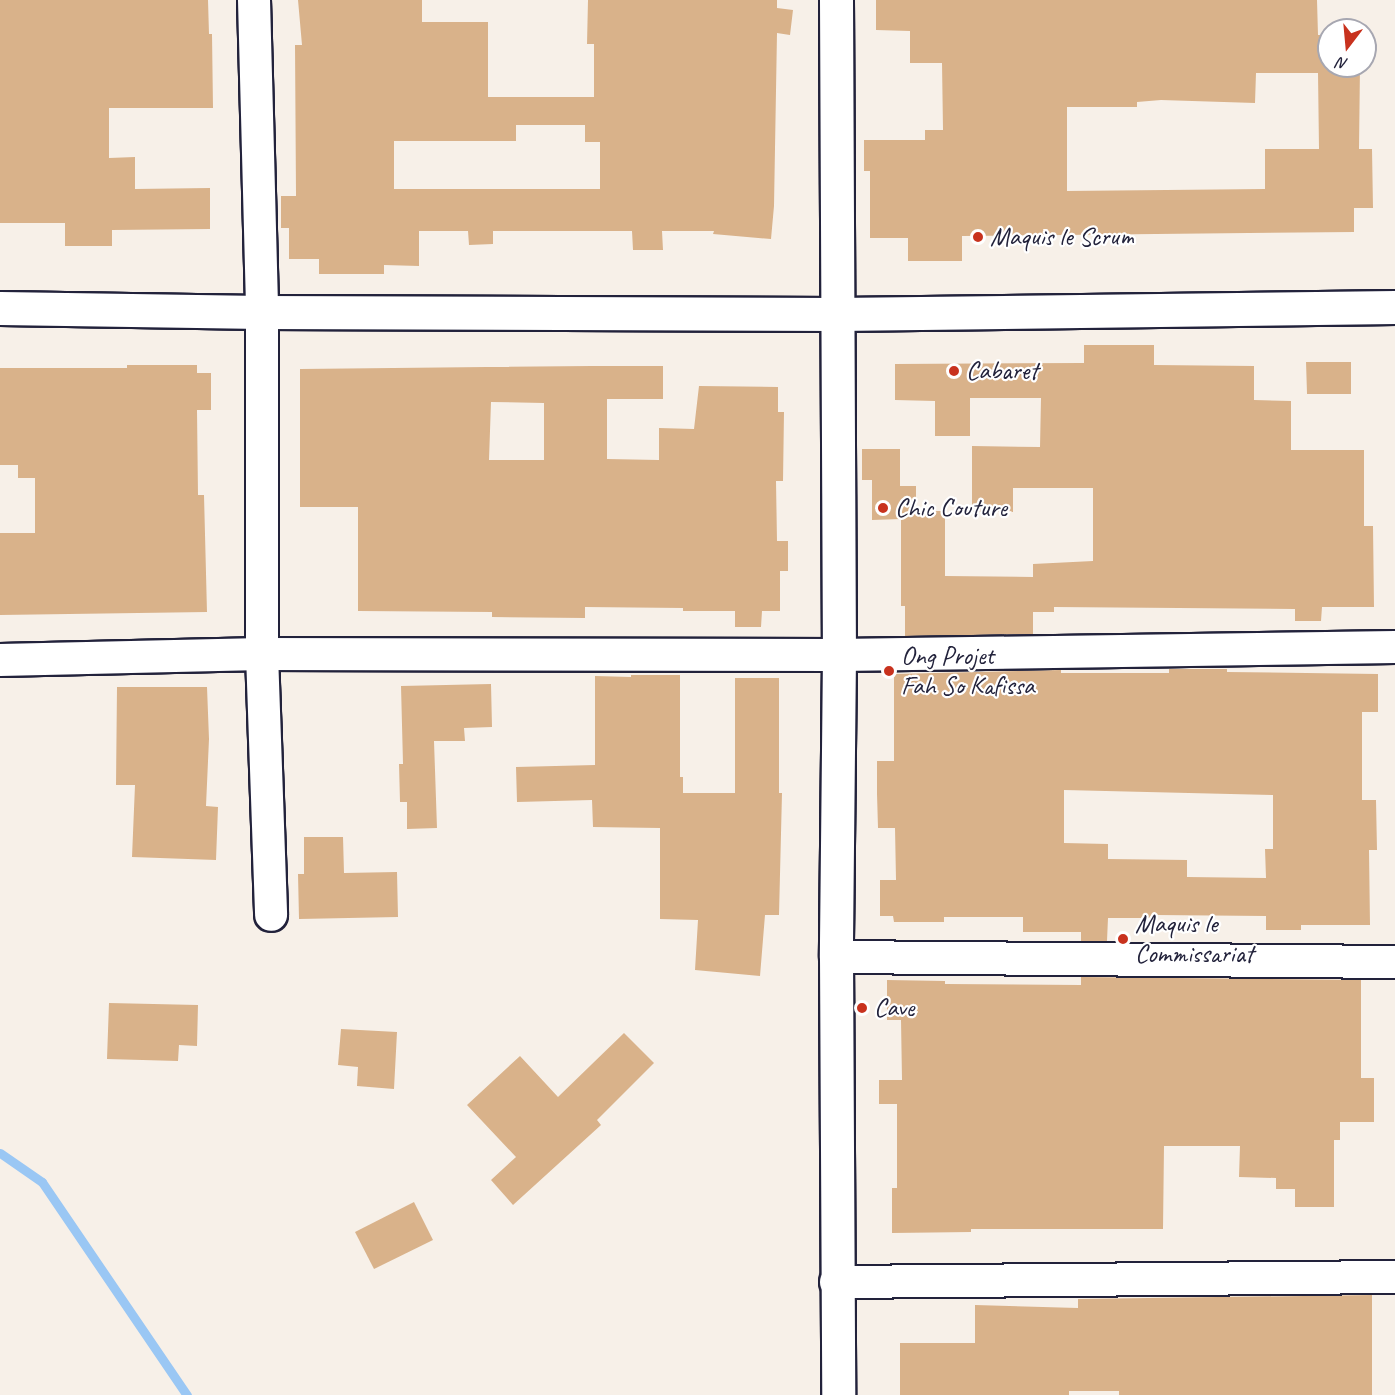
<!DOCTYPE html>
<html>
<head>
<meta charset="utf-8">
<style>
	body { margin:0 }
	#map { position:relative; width:1395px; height:1395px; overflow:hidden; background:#f7f0e8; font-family:Caveat,sans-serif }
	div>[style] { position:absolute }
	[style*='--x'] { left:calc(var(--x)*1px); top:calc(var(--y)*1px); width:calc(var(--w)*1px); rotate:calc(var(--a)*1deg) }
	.stream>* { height:9px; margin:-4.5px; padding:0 4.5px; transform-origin:4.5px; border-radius:4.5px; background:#9ac7f4 }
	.building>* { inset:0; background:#d9b28a }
	.roads { filter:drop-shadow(2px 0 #22223b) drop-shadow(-2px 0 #22223b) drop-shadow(0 2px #22223b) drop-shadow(0 -2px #22223b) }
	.street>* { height:32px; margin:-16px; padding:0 16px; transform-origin:16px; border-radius:16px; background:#fff }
	.secondary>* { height:33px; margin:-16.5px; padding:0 16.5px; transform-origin:16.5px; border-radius:16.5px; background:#fff }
	.dots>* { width:16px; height:16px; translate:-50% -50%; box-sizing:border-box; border:3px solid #fff; border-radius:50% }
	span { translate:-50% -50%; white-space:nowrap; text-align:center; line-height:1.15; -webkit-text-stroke:4.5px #fff; paint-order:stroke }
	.poi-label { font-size:26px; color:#22223b }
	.left { translate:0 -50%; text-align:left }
	.north { position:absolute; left:1317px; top:18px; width:60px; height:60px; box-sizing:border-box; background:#fff; border:2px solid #a7a7b1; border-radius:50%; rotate:196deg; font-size:16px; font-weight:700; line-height:24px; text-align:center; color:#22223b }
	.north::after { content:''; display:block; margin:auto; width:21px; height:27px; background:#c8321e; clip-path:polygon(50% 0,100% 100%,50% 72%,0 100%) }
</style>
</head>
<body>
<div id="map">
	<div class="stream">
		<i style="--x:0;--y:1153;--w:51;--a:34.6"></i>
		<i style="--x:42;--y:1182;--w:258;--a:55.8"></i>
	</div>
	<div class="building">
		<i style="clip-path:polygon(0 0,208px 0,209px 34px,212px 34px,213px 108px,109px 108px,109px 158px,135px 157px,135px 189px,210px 188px,210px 229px,112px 230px,112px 246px,65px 246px,65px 223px,0 223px)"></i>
		<i style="clip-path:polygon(evenodd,298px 0,422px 0,422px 22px,488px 22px,488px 97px,594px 97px,594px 44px,587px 44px,588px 0,777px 0,777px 8px,793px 10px,790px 35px,777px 33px,774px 206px,771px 239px,713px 234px,714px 231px,662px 231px,663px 250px,633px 250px,632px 231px,493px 231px,493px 244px,469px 245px,468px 231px,419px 231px,419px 266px,384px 265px,384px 274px,319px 274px,319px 259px,289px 259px,289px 228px,281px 228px,281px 196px,296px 196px,295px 45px,302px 45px,298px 0,516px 125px,585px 125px,585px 142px,600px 142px,600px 189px,394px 189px,394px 141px,516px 141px,516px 125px)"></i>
		<i style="clip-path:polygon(evenodd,876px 0,1317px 0,1318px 35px,1329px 35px,1329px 66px,1360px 66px,1359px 149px,1372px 149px,1373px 208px,1354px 208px,1354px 232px,962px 236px,962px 261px,908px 261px,908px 238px,870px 238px,870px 171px,864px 171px,864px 140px,925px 140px,925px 130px,943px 130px,942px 63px,910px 63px,910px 31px,876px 30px,876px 0,1256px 73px,1318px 73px,1319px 149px,1265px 149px,1265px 189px,1067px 191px,1067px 107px,1137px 107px,1137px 102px,1161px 100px,1255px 103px,1256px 73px)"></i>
		<i style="clip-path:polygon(1084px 345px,1154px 345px,1154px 365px,1254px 366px,1254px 400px,1291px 401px,1291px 450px,1364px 450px,1364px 526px,1373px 526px,1374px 607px,1322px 607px,1321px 621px,1295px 621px,1295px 609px,1054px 607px,1054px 612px,1033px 612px,1033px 634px,905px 636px,905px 606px,901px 606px,901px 519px,872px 520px,872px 480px,862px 480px,862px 449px,900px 449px,900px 486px,916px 486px,916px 511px,945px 511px,945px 576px,1033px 577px,1033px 564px,1093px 561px,1093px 488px,1013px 488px,1013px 512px,972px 512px,972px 446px,1040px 447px,1041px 398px,970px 398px,970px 436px,935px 436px,935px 401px,895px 400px,895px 364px,1084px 363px)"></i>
		<i style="clip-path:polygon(1306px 362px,1351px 362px,1351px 394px,1307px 394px)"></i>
		<i style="clip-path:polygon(127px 365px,197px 365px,197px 373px,211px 373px,211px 410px,197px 410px,198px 495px,204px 495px,207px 612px,0 615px,0 533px,35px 533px,35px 478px,18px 478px,18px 465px,0 465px,0 368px,127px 368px)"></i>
		<i style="clip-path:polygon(evenodd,592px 366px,663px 366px,663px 399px,607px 399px,607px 459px,659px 460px,659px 428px,694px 429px,699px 386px,778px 387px,778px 412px,784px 412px,783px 481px,776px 481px,777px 541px,788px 541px,788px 571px,780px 571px,780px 611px,762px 611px,761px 627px,735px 627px,735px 611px,683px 611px,683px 608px,585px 607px,585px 618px,492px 617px,492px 612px,358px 611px,358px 507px,300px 507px,300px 369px,592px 366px,491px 402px,544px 403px,544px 460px,489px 460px,491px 402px)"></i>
		<i style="clip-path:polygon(evenodd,1169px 669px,1227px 669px,1227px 672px,1378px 674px,1378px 712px,1362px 712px,1362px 800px,1376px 800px,1377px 850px,1369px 850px,1370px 925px,1301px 925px,1301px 930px,1266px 930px,1266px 916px,1157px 915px,1157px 918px,1108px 918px,1107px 941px,1081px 941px,1081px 932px,1023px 932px,1023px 917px,944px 917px,944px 922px,894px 922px,893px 916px,880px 916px,880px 880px,896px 880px,895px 828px,878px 828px,877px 794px,877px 761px,894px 761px,894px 674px,1061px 670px,1061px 673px,1169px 673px,1169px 669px,1064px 790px,1273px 795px,1273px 849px,1265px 849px,1266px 878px,1187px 877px,1187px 860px,1108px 859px,1108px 844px,1064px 843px,1064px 790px)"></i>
		<i style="clip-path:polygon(631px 675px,680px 675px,680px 777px,683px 777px,683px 793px,735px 793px,735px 678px,779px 678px,779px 793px,782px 793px,779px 915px,765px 915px,760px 976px,695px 970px,698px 920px,660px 919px,660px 828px,593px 827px,592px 800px,517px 802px,516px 767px,595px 765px,595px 676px,631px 677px)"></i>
		<i style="clip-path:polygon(491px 684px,492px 727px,464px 728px,465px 741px,434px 741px,437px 828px,407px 829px,407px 802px,400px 802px,399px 764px,403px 764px,401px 686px)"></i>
		<i style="clip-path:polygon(117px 687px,207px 687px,209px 739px,206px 806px,218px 807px,216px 860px,132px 857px,135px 785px,116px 785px)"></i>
		<i style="clip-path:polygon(304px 837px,343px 837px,344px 873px,397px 872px,398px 917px,299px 919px,298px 874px,304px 874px)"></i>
		<i style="clip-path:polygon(1081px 977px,1361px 980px,1361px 1078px,1374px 1078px,1374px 1122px,1340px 1122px,1340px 1140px,1334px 1140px,1334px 1207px,1295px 1207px,1295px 1189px,1276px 1189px,1276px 1178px,1239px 1177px,1240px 1146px,1164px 1146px,1163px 1229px,971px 1229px,971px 1232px,892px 1233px,892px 1188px,897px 1188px,897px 1104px,879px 1104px,879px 1080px,902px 1080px,901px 1020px,887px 1020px,887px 980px,945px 981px,945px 984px,1081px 985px)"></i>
		<i style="clip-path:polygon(109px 1003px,198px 1005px,197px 1046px,179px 1045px,178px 1061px,107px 1059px)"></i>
		<i style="clip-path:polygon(341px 1029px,397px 1032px,394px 1089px,357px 1086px,358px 1067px,338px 1065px)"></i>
		<i style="clip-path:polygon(624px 1033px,654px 1063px,597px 1120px,601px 1125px,513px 1205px,491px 1180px,516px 1157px,467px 1105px,520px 1056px,558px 1097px)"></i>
		<i style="clip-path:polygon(414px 1202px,433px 1240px,374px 1269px,355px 1232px)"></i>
		<i style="clip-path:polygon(1372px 1295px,1372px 1395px,1119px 1395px,1119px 1391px,1069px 1391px,1069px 1395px,900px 1395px,900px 1343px,975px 1343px,975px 1305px,1078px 1308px,1078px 1299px)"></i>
	</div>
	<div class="roads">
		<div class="street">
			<i style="--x:254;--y:0;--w:312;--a:88.5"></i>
			<i style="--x:262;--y:312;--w:342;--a:90"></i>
			<i style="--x:262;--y:654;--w:261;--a:88"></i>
			<i style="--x:0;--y:660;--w:262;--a:-1.3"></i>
			<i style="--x:262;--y:654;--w:577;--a:0.1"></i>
			<i style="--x:839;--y:655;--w:556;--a:-0.82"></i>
			<i style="--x:836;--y:957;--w:559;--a:0.51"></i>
			<i style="--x:836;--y:1282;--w:559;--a:-0.51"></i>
		</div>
		<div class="secondary">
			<i style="--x:836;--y:0;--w:655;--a:89.74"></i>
			<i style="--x:839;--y:655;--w:302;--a:90.6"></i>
			<i style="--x:836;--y:957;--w:438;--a:89.7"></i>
			<i style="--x:0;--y:308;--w:262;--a:0.9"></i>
			<i style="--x:262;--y:312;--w:575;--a:0.2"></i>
			<i style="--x:837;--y:314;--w:558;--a:-0.72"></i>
		</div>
	</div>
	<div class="dots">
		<i style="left:978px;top:237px;background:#c8321e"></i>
		<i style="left:954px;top:371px;background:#c8321e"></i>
		<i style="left:883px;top:508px;background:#c8321e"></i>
		<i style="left:889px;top:671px;background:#c8321e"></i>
		<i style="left:1123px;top:939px;background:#c8321e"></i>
		<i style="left:862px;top:1008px;background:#c8321e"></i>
	</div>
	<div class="poi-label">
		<span class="left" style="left:990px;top:237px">Maquis le Scrum</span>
		<span class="left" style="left:966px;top:371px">Cabaret</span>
		<span class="left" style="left:895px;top:508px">Chic Couture</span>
		<span class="left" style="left:901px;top:671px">Ong Projet<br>Fah So Kafissa</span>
		<span class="left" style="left:1135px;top:939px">Maquis le<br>Commissariat</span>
		<span class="left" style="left:874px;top:1008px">Cave</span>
	</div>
	<div class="north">N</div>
</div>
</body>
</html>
